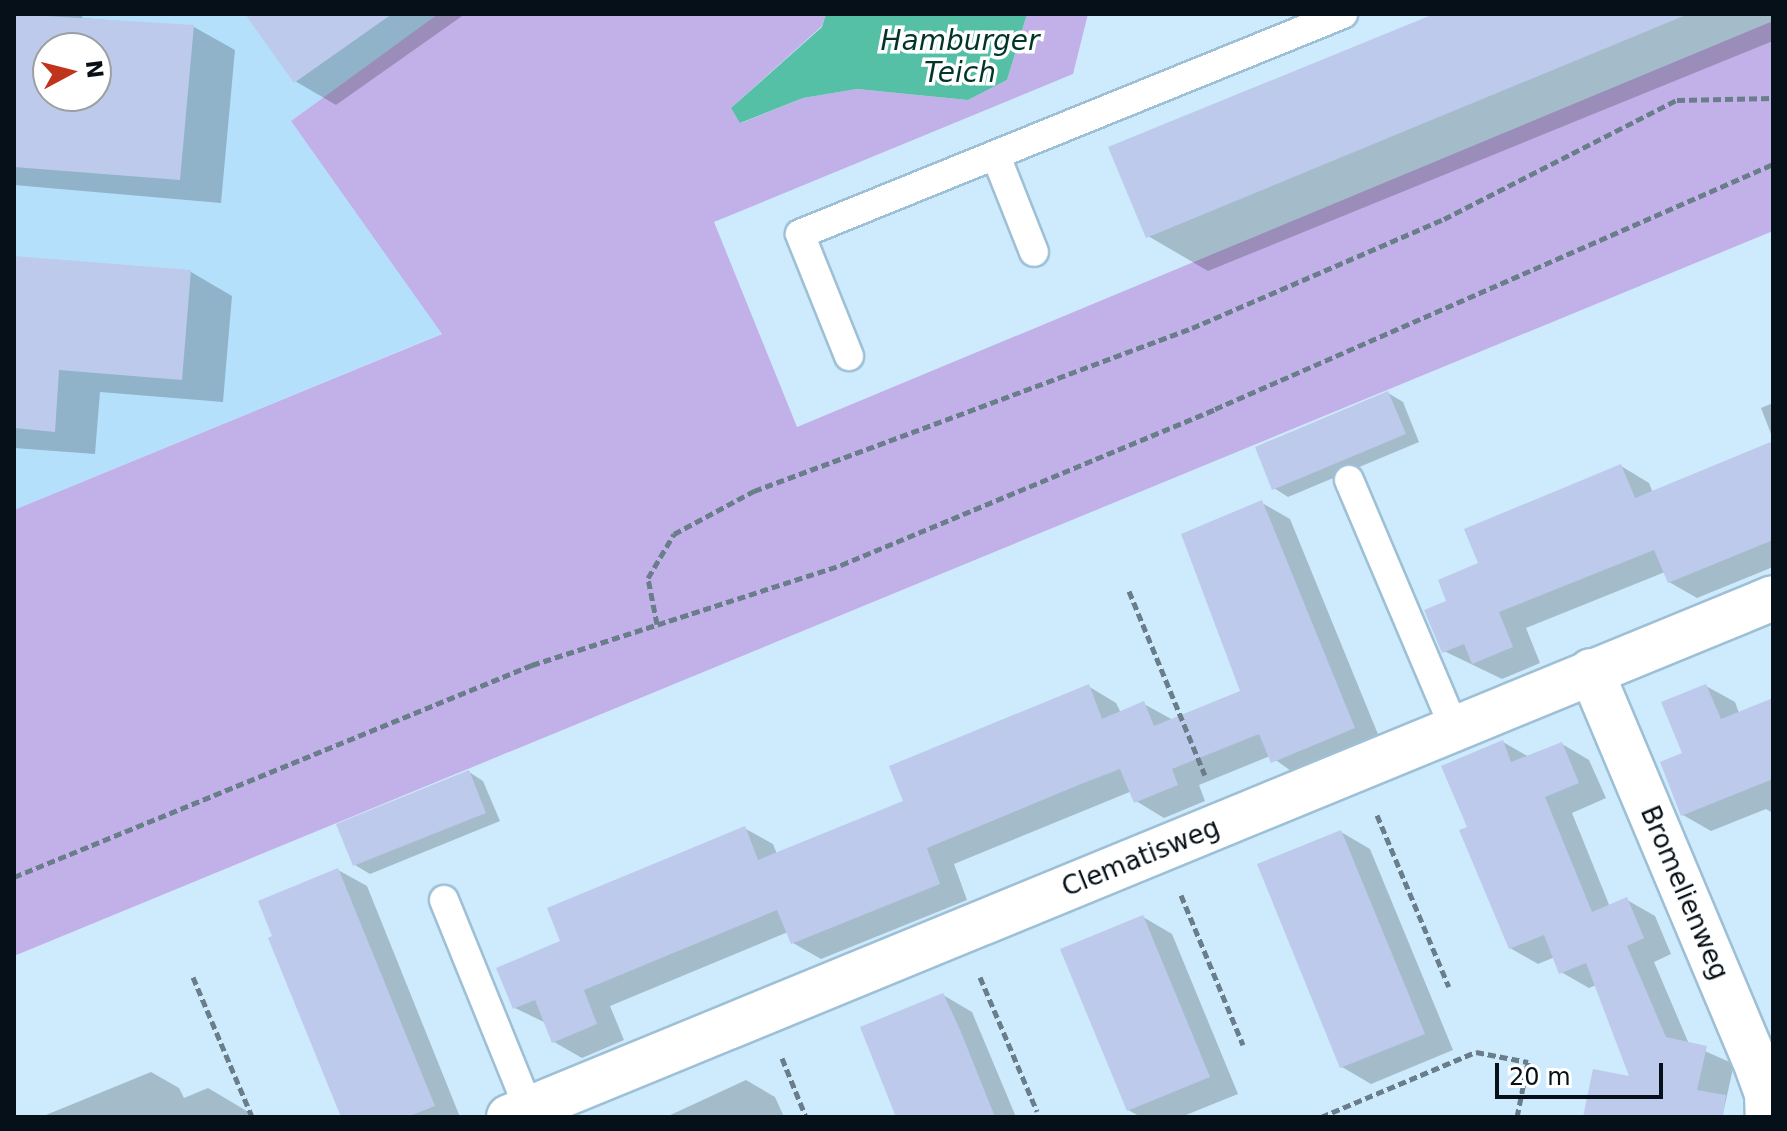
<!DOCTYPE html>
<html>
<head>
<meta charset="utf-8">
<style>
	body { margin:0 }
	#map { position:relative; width:1787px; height:1131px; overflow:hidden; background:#ceeafd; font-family:"DejaVu Sans",sans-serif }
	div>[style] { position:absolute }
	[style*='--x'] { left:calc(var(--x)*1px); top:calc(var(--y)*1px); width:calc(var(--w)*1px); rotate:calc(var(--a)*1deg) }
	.built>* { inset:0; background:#b5e0fc }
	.green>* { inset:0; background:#c2b1e9 }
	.water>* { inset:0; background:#55c0a5 }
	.shadow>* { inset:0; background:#0003 }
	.building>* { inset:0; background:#bdcaeb }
	.path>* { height:5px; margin-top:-2.5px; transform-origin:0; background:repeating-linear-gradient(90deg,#697d8a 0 8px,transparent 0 12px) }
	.roads { filter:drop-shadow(2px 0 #9ec0d6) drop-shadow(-2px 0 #9ec0d6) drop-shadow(0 2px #9ec0d6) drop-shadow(0 -2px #9ec0d6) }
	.service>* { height:28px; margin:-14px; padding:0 14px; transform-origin:14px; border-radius:14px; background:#fff }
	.minor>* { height:44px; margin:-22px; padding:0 22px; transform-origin:22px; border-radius:22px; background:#fff }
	span { translate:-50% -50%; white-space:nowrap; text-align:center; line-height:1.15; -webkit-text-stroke:7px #fff; paint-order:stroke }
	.street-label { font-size:26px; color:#051018 }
	.water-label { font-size:28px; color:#02352a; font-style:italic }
	.frame { position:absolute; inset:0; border:16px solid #051018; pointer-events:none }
	.north { position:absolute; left:32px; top:32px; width:80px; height:80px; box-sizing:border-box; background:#fff; border:2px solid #9b9fa3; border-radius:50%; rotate:83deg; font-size:22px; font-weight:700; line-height:32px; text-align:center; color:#051018 }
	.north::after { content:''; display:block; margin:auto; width:28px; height:36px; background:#c0341e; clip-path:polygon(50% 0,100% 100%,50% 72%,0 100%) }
	.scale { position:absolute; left:1495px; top:1063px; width:168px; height:36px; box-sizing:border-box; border:4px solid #051018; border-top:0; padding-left:10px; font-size:24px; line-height:28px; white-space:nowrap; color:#051018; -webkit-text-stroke:6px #fff; paint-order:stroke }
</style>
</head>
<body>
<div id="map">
	<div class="built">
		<i style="clip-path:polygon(evenodd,14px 14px,438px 14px,291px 121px,443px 333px,14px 510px,14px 14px,48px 48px,96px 48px,96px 96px,48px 96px,48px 48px)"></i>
	</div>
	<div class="green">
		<i style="clip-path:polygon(438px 14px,826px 14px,822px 26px,731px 108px,741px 123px,803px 98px,857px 89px,968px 100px,1007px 80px,1027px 14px,1088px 14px,1073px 74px,714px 222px,797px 427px,1773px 21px,1773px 231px,14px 956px,14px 510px,442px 334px,291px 121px)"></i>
	</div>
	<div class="water">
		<i style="clip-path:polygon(826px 14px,1027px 14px,1007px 80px,968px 100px,857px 89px,803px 98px,740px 123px,731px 108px,822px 27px)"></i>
	</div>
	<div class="shadow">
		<i style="clip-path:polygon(evenodd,14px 14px,83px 14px,82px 18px,194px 27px,235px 50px,221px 203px,14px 185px,14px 14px,48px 48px,96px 48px,96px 96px,48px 96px,48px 48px)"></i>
		<i style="clip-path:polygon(248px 14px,465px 14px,336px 105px,295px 81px)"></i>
		<i style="clip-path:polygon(1440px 14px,1773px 14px,1773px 41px,1208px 271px,1148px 236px,1111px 148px)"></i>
		<i style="clip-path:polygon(14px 258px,191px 272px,232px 296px,223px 402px,100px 392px,95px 454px,14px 448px)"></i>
		<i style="clip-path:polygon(1388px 393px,1403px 402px,1419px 442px,1288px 497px,1274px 488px)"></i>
		<i style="clip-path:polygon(1773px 403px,1773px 439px,1761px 408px)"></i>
		<i style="clip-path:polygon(1773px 443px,1773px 567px,1697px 598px,1669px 582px,1665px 572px,1526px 628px,1540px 663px,1502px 679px,1444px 651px,1449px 602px,1481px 564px,1621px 466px,1649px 483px,1653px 493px)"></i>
		<i style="clip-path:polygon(1262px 503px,1290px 519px,1382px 744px,1301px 778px,1270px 756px,1199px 785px,1205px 801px,1164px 818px,1136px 801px,1132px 791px,954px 864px,967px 900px,821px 959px,793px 943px,788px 932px,610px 1006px,624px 1040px,582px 1058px,554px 1042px,546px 1023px,515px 1008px,563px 942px,744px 828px,773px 844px,777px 854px,905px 802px,1088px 686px,1116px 703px,1121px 713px,1144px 704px,1173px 720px,1243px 692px)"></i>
		<i style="clip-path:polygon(1706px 686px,1735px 702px,1739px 713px,1773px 700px,1773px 813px,1766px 809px,1711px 831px,1683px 815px,1685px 754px)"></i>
		<i style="clip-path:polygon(1503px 742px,1529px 757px,1562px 744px,1589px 760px,1606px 798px,1572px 813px,1610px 907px,1627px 900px,1655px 916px,1671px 954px,1654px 962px,1689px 1044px,1734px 1064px,1724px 1109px,1709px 1106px,1707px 1117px,1586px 1117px,1632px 1079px,1596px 985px,1589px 988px,1561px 972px,1555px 957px,1538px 964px,1510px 948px)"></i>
		<i style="clip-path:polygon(469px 772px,483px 781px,500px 821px,370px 874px,355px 865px)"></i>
		<i style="clip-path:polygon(1341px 832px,1370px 849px,1453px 1050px,1371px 1084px,1342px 1067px)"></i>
		<i style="clip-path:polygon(338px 870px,367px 886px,460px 1117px,343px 1117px)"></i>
		<i style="clip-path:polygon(1143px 917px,1172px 934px,1238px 1094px,1181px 1117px,1141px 1117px,1128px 1110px)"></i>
		<i style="clip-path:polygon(943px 995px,972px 1012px,1016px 1117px,899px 1117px)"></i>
		<i style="clip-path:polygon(151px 1072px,179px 1088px,184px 1098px,208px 1088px,257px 1117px,41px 1117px)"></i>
		<i style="clip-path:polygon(746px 1080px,775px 1097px,784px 1117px,666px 1117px)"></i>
	</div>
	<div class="building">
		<i style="clip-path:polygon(evenodd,14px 14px,194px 25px,180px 180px,14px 167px,14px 14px,48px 48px,96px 48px,96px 96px,48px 96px,48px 48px)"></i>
		<i style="clip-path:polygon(245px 14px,392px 14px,294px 83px)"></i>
		<i style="clip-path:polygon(1434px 14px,1686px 15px,1146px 238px,1108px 147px)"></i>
		<i style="clip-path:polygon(14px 256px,191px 270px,182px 380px,59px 370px,55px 432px,14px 428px)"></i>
		<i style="clip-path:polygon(1388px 391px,1406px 434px,1272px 490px,1255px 447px)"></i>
		<i style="clip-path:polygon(1773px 441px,1773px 540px,1668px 583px,1654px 550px,1499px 612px,1513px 647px,1472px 664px,1464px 644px,1442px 653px,1424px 610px,1446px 601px,1438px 580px,1478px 563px,1464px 529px,1621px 464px,1635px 498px)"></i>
		<i style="clip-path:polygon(1262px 500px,1355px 728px,1271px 763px,1259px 734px,1172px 769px,1178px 785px,1134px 803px,1120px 769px,1081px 784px,927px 848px,940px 884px,791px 944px,777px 910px,584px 990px,597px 1024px,552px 1043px,535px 1000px,513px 1009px,496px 968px,560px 941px,547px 908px,745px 826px,758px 860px,839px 827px,903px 801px,889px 766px,1089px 684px,1102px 719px,1144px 701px,1154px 726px,1240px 691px,1181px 534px)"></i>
		<i style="clip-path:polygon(1706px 684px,1721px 719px,1773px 698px,1773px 779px,1681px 816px,1660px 762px,1682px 753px,1661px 702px)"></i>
		<i style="clip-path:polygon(1503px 740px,1511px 762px,1562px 742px,1579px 783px,1545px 797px,1592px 912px,1627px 897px,1644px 938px,1627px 946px,1666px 1037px,1707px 1046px,1697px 1090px,1726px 1095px,1723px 1117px,1583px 1117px,1593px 1069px,1629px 1076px,1586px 963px,1559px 974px,1544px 935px,1509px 949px,1459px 830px,1467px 827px,1441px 766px)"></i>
		<i style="clip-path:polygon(469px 770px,486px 813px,353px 866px,336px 824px)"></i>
		<i style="clip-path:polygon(1341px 830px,1425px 1034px,1340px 1068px,1257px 864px)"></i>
		<i style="clip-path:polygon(338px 868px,435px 1106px,407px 1117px,341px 1117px,268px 938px,272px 936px,258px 901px)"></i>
		<i style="clip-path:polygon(1143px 915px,1210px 1077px,1127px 1111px,1060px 949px)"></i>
		<i style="clip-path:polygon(943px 993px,961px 1032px,995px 1117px,896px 1117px,860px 1027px)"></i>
	</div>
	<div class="path">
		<i style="--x:1129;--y:591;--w:199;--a:67.6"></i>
		<i style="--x:657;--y:624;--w:47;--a:-101.1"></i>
		<i style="--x:648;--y:578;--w:51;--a:-59.4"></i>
		<i style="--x:674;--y:534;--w:91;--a:-28.3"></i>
		<i style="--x:754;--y:491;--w:467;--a:-20.4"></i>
		<i style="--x:1192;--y:328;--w:275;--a:-23.4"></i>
		<i style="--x:1444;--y:219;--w:262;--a:-27.1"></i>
		<i style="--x:1677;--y:100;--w:96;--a:-1.2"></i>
		<i style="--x:1377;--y:815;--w:186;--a:67.3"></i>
		<i style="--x:14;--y:877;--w:560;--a:-22.26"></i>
		<i style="--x:532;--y:665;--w:325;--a:-17.9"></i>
		<i style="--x:841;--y:565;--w:405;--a:-22.6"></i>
		<i style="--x:1215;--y:409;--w:609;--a:-23.7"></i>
		<i style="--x:1181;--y:895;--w:162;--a:67.5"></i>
		<i style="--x:193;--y:977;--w:152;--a:67.1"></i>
		<i style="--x:980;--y:977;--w:146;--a:67"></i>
		<i style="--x:782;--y:1058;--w:64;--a:67.9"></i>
		<i style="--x:1321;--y:1117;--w:168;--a:-22.8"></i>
		<i style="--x:1476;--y:1052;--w:53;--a:10.9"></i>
		<i style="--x:1528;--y:1062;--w:56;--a:101.3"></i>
	</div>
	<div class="roads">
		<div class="service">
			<i style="--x:996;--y:156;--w:103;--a:68.4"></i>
			<i style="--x:849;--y:356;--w:131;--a:-111.9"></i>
			<i style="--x:800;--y:234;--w:586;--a:-22.06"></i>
			<i style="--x:1349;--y:480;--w:272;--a:67"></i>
			<i style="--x:444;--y:900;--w:226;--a:67.9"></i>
		</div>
		<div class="minor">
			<i style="--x:1591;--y:671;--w:420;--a:67.2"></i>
			<i style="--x:1754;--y:1058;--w:38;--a:70"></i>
			<i style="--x:1767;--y:1094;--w:23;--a:88"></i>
			<i style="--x:509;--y:1117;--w:1366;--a:-22.32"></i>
		</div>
	</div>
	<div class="street-label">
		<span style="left:1141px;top:858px;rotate:-22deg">Clematisweg</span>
		<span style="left:1684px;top:893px;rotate:67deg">Bromelienweg</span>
	</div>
	<div class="water-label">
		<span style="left:960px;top:57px">Hamburger<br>Teich</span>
	</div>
	<div class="frame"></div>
	<div class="north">N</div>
	<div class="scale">20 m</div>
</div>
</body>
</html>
